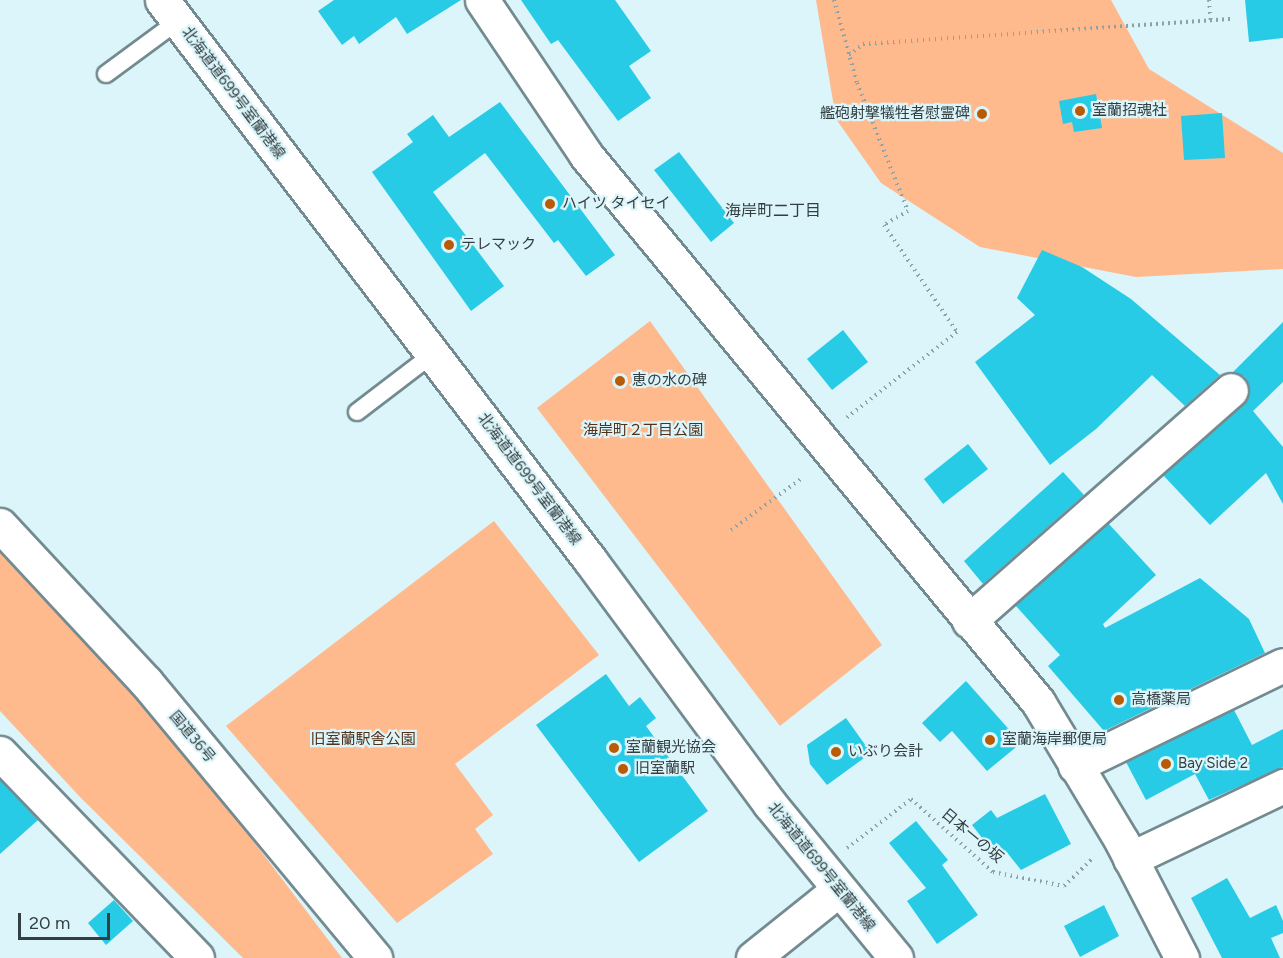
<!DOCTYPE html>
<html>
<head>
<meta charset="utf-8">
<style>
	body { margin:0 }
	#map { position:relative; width:1283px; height:958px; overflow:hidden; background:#dbf5fa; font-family:Figtree,"Noto Sans JP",sans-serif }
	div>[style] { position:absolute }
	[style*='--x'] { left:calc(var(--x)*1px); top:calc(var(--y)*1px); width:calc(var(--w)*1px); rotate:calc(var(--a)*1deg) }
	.green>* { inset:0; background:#feb98d }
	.building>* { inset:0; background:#28cbe6 }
	.path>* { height:4px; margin-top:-2px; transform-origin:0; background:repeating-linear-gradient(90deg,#8ea1a5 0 1.5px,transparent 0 6px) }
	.roads { filter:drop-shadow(2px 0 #738b90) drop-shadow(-2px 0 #738b90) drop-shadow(0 2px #738b90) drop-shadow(0 -2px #738b90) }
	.service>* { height:16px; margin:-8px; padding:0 8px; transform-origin:8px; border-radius:8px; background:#fff }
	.minor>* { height:33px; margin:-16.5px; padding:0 16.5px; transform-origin:16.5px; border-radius:16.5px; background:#fff }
	.tertiary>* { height:33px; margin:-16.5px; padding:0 16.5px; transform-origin:16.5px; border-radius:16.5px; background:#fff }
	.secondary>* { height:33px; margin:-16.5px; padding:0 16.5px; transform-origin:16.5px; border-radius:16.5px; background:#fff }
	.trunk>* { height:33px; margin:-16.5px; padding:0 16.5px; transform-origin:16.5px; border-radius:16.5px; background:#fff }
	.dots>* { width:16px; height:16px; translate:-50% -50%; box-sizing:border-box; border:3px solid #dbf5fa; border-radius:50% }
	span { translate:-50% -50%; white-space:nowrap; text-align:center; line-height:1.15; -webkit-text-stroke:4.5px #dbf5fa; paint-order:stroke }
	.street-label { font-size:15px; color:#343f41 }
	.poi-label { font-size:15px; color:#343f41 }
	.left { translate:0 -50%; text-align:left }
	.right { translate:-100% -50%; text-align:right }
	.park-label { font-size:15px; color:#543119 }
	.neighbourhood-label { font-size:16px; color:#343f41 }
	.scale { position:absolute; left:18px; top:913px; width:92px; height:27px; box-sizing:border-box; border:3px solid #343f41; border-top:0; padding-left:8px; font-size:18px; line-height:21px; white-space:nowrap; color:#343f41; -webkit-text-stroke:4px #dbf5fa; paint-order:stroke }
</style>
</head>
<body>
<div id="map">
	<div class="green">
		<i style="clip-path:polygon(816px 0,1111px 0,1149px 69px,1283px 153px,1283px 269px,1136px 277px,980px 247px,881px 183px,836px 119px)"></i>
		<i style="clip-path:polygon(650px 321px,882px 645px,780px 726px,537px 408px)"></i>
		<i style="clip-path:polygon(494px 521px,599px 655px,455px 764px,493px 815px,475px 829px,493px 854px,397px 923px,226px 726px)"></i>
		<i style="clip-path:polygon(0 553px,182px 747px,342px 958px,243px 958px,81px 798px,0 711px)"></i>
	</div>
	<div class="building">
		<i style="clip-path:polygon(334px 0,461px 0,407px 34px,396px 17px,359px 44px,354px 36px,342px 45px,318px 11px)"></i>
		<i style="clip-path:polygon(521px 0,615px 0,651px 51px,629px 66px,651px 98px,618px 121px,558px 40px,551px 44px)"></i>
		<i style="clip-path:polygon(1245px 0,1283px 0,1283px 38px,1249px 42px)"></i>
		<i style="clip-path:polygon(1096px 94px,1102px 128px,1074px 132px,1072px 122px,1063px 124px,1059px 101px)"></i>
		<i style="clip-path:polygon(500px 102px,615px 255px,586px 276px,558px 240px,554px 243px,485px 153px,433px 192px,504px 286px,471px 311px,372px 172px,413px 142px,407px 134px,433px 115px,449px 137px)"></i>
		<i style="clip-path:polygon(1222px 113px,1225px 158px,1184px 160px,1181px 116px)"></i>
		<i style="clip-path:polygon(679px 152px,734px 223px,711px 242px,654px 170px)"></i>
		<i style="clip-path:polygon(1042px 250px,1082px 267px,1131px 299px,1220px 375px,1185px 406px,1152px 375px,1096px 429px,1050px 465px,975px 362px,1035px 315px,1017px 298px)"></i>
		<i style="clip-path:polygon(1283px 322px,1283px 382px,1253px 411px,1283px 447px,1283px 504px,1266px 473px,1210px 525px,1163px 475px,1244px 404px,1249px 386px,1245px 377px,1233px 372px)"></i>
		<i style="clip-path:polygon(843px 330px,868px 362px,832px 390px,807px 359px)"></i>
		<i style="clip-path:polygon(968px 444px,988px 469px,943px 504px,924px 479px)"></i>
		<i style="clip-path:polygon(1063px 472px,1084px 495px,983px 584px,964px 561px)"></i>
		<i style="clip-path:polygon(1108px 523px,1156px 575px,1103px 624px,1105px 628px,1200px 578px,1249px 619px,1265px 653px,1104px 731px,1048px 666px,1060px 655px,1015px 605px)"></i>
		<i style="clip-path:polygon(606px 674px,629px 706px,640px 697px,656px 718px,646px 726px,708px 811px,639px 862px,536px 725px)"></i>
		<i style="clip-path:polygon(966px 681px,1021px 743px,987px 771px,952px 731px,940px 742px,922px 723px)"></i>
		<i style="clip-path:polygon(1234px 710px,1252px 745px,1283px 729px,1283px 767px,1209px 800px,1195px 774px,1146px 800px,1126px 762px)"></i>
		<i style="clip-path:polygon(846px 718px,871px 753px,827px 785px,810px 764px,807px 745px)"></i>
		<i style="clip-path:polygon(0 780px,38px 820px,0 854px)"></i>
		<i style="clip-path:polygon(1045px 794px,1071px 844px,1021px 870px,1005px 850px,997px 857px,972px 825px,991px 810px,997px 818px)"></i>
		<i style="clip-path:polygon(916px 821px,948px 860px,942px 865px,978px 915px,937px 944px,907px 901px,926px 888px,889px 843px)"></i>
		<i style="clip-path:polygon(1227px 878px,1250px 918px,1276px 905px,1283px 921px,1283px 933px,1271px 938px,1280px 958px,1222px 958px,1191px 898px)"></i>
		<i style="clip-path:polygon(114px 900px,133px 921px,106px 945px,88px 923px)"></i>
		<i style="clip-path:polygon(1104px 905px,1119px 936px,1080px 957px,1064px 926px)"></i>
	</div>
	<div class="path">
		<i style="--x:834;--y:0;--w:86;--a:74.5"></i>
		<i style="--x:857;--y:83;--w:138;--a:68.3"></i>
		<i style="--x:908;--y:211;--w:28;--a:150"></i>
		<i style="--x:884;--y:225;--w:130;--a:55.7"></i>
		<i style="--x:957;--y:332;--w:140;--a:142.2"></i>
		<i style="--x:1209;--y:0;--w:21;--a:85"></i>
		<i style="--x:849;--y:55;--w:18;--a:-38"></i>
		<i style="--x:863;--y:44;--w:371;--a:-3.9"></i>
		<i style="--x:731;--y:530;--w:87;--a:-36.1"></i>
		<i style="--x:847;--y:848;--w:81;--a:-37.4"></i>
		<i style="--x:911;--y:799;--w:110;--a:41.7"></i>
		<i style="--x:993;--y:872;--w:72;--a:11.2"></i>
		<i style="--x:1064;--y:886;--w:42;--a:-44"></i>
	</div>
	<div class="roads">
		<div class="service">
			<i style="--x:106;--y:74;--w:89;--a:-36.4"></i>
			<i style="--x:357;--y:412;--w:96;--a:-37.3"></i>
		</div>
		<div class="minor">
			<i style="--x:969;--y:621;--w:349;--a:-41.4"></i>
			<i style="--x:0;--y:753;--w:284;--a:46.1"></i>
			<i style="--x:1075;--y:766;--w:231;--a:-25.9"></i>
			<i style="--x:1130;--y:859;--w:170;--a:-25.5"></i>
			<i style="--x:753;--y:958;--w:109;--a:-38.7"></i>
		</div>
		<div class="tertiary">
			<i style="--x:482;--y:0;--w:187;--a:56.1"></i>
			<i style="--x:586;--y:155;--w:710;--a:50.43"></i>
			<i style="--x:1038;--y:702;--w:163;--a:59"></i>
			<i style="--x:1122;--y:842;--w:131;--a:62.7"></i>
		</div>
		<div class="secondary">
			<i style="--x:162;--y:0;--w:705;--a:52.61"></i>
			<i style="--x:590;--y:560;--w:303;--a:53.6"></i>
			<i style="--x:770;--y:804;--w:199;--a:50.7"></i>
		</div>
		<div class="trunk">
			<i style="--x:0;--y:525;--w:214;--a:47.1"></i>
			<i style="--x:146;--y:682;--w:359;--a:50.3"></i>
		</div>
	</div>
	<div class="dots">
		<i style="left:1080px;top:111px;background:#b75b04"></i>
		<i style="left:982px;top:114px;background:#b75b04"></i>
		<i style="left:550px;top:204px;background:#b75b04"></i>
		<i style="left:449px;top:245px;background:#b75b04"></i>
		<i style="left:620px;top:381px;background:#b75b04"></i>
		<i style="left:1119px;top:700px;background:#b75b04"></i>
		<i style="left:990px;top:740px;background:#b75b04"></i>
		<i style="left:614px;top:748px;background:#b75b04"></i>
		<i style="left:836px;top:752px;background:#b75b04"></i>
		<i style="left:1166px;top:764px;background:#b75b04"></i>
		<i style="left:623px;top:769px;background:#b75b04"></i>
	</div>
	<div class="street-label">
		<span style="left:233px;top:93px;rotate:53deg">北海道道699号室蘭港線</span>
		<span style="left:529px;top:479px;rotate:53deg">北海道道699号室蘭港線</span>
		<span style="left:192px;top:737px;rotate:50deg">国道36号</span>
		<span style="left:972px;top:836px;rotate:40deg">日本一の坂</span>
		<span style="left:821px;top:867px;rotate:51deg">北海道道699号室蘭港線</span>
	</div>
	<div class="poi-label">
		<span class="left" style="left:1092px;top:111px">室蘭招魂社</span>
		<span class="right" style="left:970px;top:114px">艦砲射撃犠牲者慰霊碑</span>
		<span class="left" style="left:562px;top:204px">ハイツ タイセイ</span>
		<span class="left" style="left:461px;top:245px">テレマック</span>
		<span class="left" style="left:632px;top:381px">恵の水の碑</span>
		<span class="left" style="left:1131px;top:700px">高橋薬局</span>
		<span class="left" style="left:1002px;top:740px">室蘭海岸郵便局</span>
		<span class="left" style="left:626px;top:748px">室蘭観光協会</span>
		<span class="left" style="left:848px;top:752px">いぶり会計</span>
		<span class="left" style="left:1178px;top:764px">Bay Side 2</span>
		<span class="left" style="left:635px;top:769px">旧室蘭駅</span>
	</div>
	<div class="park-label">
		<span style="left:643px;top:431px">海岸町２丁目公園</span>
		<span style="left:363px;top:740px">旧室蘭駅舎公園</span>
	</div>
	<div class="neighbourhood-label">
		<span style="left:773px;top:211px">海岸町二丁目</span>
	</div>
	<div class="scale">20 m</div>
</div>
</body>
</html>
